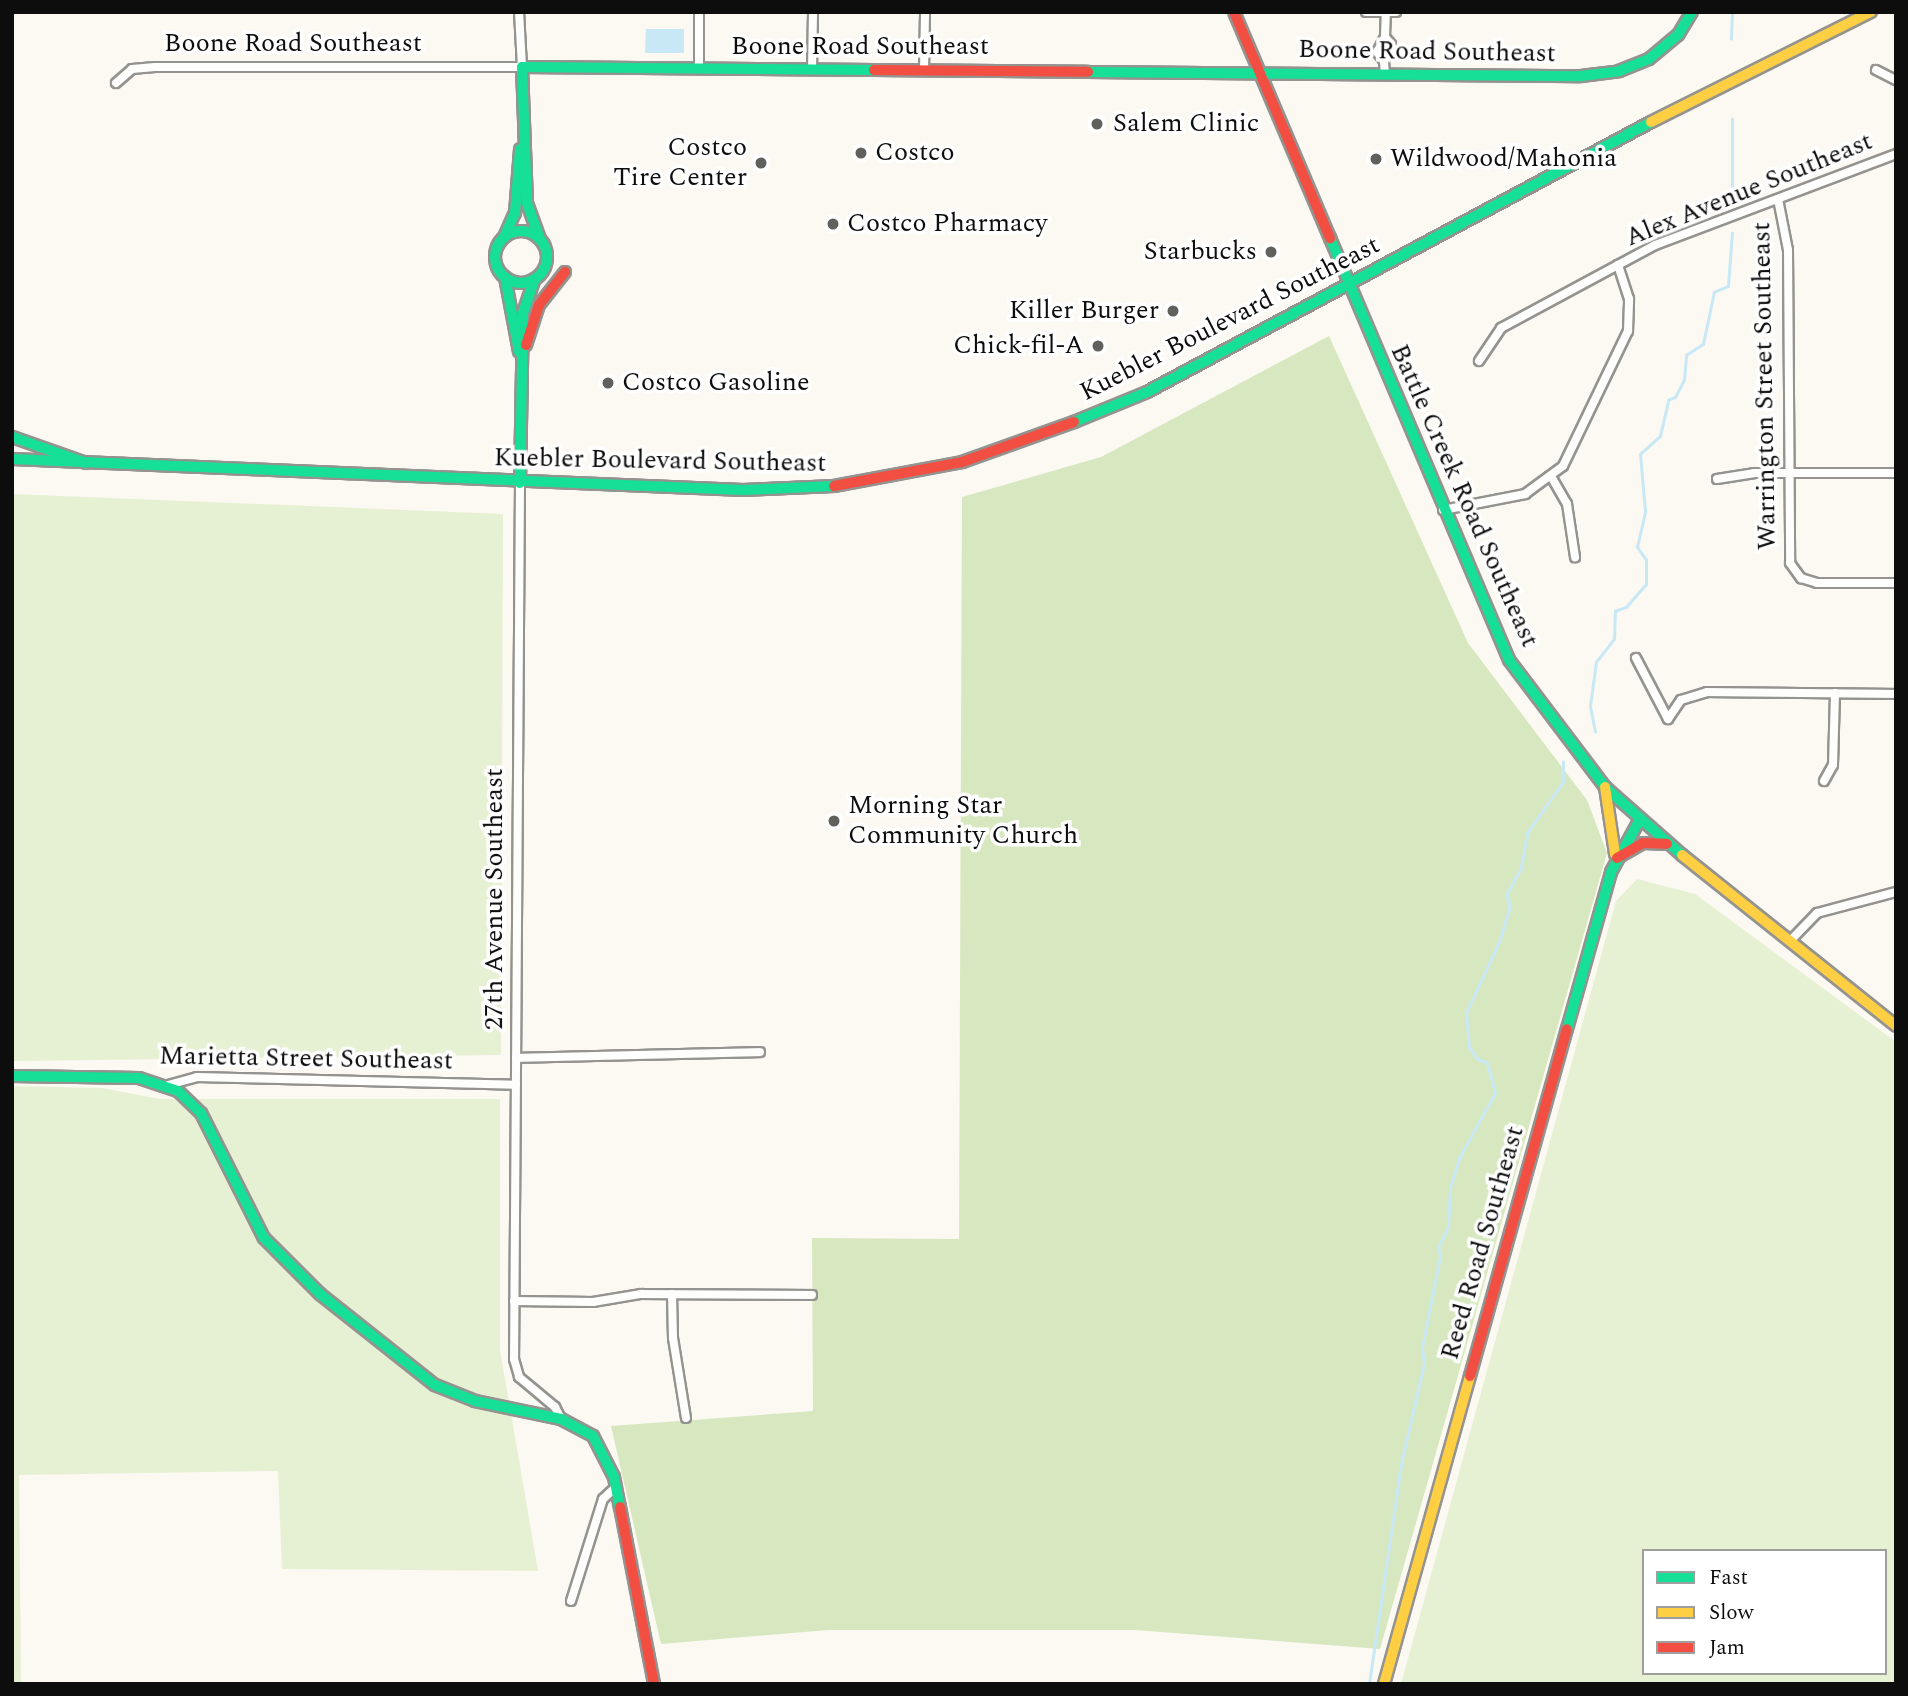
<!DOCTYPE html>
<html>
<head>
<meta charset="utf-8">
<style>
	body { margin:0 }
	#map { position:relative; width:1908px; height:1696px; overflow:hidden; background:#fbf9f2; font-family:Spectral,serif }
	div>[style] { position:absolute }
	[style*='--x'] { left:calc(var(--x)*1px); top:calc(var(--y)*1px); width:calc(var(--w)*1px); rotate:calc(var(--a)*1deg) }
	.green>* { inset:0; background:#e6f0d2 }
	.forest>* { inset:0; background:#d7e8c0 }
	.water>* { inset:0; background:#c9e8f5 }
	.stream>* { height:2.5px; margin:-1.25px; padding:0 1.25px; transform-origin:1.25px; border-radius:1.25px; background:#c9e8f5 }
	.roads { filter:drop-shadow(2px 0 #949390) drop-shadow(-2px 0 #949390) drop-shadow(0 2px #949390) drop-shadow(0 -2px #949390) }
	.street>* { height:8px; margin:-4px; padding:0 4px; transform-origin:4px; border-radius:4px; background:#fefefd }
	.fast>* { height:10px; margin:-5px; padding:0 5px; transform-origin:5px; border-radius:5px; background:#16e098 }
	.fast>.ring { margin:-5px; padding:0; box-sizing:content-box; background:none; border:10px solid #16e098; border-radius:50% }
	.slow>* { height:10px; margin:-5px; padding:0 5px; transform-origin:5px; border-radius:5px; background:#ffcf43 }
	.jam>* { height:10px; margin:-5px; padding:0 5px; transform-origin:5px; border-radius:5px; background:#f24e42 }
	.dots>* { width:19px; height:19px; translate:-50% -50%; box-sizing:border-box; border:4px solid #fff; border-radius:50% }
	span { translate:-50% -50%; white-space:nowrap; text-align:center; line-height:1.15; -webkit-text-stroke:7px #fff; paint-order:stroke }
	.street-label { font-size:26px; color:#0d0d0d }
	.poi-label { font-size:26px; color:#0d0d0d }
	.left { translate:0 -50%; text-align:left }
	.right { translate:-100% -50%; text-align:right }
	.frame { position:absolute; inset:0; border:14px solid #0d0d0d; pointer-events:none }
	.legend { position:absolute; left:1642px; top:1549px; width:245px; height:126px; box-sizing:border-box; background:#fff; border:2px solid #9e9e9e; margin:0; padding:9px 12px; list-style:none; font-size:21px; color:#0d0d0d }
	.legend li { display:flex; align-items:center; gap:14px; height:35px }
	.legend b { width:35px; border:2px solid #9e9e9e }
</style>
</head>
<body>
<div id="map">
	<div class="green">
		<i style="clip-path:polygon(12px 494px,503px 514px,501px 1055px,12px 1061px)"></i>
		<i style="clip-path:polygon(evenodd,1637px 879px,1695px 894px,1896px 1042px,1896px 1684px,1401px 1684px,1616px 901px,1637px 879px,1644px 1551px,1885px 1551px,1885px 1673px,1644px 1673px,1644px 1551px)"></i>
		<i style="clip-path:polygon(12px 1086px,102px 1088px,160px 1099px,500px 1099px,500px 1350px,538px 1571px,282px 1569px,278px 1471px,19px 1475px,21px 1684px,12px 1684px)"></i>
	</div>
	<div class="forest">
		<i style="clip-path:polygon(1329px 336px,1468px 643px,1587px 800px,1607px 853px,1380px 1649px,1135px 1630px,828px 1630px,661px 1644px,611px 1426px,813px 1411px,812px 1238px,959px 1239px,962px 497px,1101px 457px)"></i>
	</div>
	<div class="water">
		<i style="clip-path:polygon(646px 29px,684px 29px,684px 53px,645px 53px)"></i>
	</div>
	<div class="stream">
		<i style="--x:1731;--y:39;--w:27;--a:-88"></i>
		<i style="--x:1732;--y:203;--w:84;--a:-90"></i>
		<i style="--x:1595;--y:732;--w:26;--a:-101"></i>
		<i style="--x:1590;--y:706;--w:44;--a:-82.2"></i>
		<i style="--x:1596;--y:662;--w:29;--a:-52"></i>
		<i style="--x:1614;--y:639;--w:28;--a:-88"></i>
		<i style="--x:1615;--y:611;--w:12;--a:-20"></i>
		<i style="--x:1626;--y:607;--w:30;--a:-49"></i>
		<i style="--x:1646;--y:584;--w:24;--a:-90"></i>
		<i style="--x:1646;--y:560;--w:16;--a:-125"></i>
		<i style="--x:1637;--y:547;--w:36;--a:-77"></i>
		<i style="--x:1645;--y:512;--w:58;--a:-94.9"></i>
		<i style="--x:1640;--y:454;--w:27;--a:-42"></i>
		<i style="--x:1660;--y:436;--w:37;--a:-77"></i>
		<i style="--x:1668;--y:400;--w:8;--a:-23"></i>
		<i style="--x:1675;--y:397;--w:19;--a:-62"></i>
		<i style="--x:1684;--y:380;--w:25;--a:-85"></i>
		<i style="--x:1686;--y:355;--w:20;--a:-33"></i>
		<i style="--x:1703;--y:344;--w:53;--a:-78.1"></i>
		<i style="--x:1714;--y:292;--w:15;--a:-23"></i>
		<i style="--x:1728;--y:286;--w:53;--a:-85.7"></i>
		<i style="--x:1369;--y:1684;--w:227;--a:-81.7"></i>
		<i style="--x:1402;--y:1459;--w:98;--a:-77"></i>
		<i style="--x:1424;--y:1364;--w:16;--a:-97"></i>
		<i style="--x:1422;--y:1348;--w:94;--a:-78.9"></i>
		<i style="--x:1440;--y:1256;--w:9;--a:-103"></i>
		<i style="--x:1438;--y:1247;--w:22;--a:-63"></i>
		<i style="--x:1448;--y:1227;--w:39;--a:-87"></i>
		<i style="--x:1450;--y:1188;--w:31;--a:-73"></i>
		<i style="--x:1459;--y:1158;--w:74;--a:-61"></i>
		<i style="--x:1495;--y:1093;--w:31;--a:-105"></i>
		<i style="--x:1487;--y:1063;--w:11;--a:-158"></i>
		<i style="--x:1477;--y:1059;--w:14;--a:-124"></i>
		<i style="--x:1469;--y:1047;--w:34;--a:-95"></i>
		<i style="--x:1466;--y:1013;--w:78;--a:-65.1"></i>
		<i style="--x:1499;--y:942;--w:37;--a:-73"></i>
		<i style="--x:1510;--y:907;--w:13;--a:-108"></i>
		<i style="--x:1506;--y:895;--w:31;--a:-61"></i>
		<i style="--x:1521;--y:868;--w:36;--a:-80"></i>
		<i style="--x:1527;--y:833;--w:62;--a:-54.8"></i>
		<i style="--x:1563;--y:782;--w:20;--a:-90"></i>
	</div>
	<div class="roads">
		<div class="street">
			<i style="--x:1366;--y:12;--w:30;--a:0"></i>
			<i style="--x:1385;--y:37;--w:17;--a:118"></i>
			<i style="--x:1377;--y:52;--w:11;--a:52"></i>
			<i style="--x:1384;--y:61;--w:14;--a:86"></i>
			<i style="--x:1384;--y:61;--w:18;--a:-68"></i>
			<i style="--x:1391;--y:44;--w:9;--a:-131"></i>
			<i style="--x:1385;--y:37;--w:23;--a:-88"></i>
			<i style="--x:699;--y:69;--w:57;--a:-90"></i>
			<i style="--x:812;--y:70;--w:58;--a:-89"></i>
			<i style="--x:1876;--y:70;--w:22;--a:27"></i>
			<i style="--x:924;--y:71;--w:59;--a:-89"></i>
			<i style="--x:116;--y:83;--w:21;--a:-41"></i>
			<i style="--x:132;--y:69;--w:23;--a:-5"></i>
			<i style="--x:155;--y:67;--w:367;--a:0"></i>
			<i style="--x:522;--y:67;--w:55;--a:-93.1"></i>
			<i style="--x:1778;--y:199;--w:52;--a:78.9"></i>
			<i style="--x:1788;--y:250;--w:313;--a:89.6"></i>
			<i style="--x:1790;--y:563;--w:19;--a:54"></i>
			<i style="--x:1801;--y:578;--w:17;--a:17"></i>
			<i style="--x:1817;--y:583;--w:79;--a:0"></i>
			<i style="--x:1479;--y:361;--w:40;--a:-56"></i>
			<i style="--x:1501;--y:328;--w:175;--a:-28.3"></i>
			<i style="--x:1655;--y:245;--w:258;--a:-20.7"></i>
			<i style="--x:1552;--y:478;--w:30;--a:60"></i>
			<i style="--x:1567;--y:504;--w:54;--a:81.4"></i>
			<i style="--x:1717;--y:479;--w:37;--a:-9"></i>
			<i style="--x:1754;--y:473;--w:142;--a:0"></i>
			<i style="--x:520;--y:483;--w:876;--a:90.39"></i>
			<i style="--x:514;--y:1359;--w:19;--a:74"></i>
			<i style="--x:519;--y:1377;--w:47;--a:39.8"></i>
			<i style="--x:555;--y:1407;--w:13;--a:63"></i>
			<i style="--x:1443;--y:510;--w:84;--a:-11"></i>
			<i style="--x:1525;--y:494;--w:47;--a:-36.4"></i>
			<i style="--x:1563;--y:466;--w:150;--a:-64.3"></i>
			<i style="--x:1628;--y:331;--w:32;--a:-88"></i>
			<i style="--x:1629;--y:299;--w:36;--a:-108"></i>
			<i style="--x:1636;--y:658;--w:69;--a:62.3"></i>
			<i style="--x:1668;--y:719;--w:23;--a:-56"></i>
			<i style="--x:1681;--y:700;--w:27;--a:-17"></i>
			<i style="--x:1707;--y:692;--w:189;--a:0.6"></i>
			<i style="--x:1824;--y:781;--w:18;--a:-61"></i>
			<i style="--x:1833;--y:765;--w:72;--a:-88.4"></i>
			<i style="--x:1790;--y:941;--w:39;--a:-46"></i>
			<i style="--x:1817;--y:913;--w:82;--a:-14.9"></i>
			<i style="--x:516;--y:1058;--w:244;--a:-1.4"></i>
			<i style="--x:168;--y:1085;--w:30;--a:-15"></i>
			<i style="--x:197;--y:1077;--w:319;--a:1.4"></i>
			<i style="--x:672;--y:1294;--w:44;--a:88.7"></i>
			<i style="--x:673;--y:1338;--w:81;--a:80.8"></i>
			<i style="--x:514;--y:1301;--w:79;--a:0.7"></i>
			<i style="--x:593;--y:1302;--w:49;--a:-9.5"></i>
			<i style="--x:641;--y:1294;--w:171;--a:0.3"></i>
			<i style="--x:571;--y:1601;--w:107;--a:-72.6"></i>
			<i style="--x:603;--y:1499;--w:18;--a:-43"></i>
		</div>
		<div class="fast">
			<i style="--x:1088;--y:72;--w:493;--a:0.5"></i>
			<i style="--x:1581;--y:76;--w:38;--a:-7"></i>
			<i style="--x:1619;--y:71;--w:32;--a:-22"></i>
			<i style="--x:1649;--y:59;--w:38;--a:-40"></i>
			<i style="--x:1678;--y:35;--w:27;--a:-59"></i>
			<i class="ring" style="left:495px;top:231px;width:42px;height:42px"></i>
			<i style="--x:505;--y:235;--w:24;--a:-66"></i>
			<i style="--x:515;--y:213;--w:64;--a:-85.5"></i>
			<i style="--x:1330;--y:238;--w:458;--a:67"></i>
			<i style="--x:1509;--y:660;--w:159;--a:52.9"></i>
			<i style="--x:1605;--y:787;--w:103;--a:41.4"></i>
			<i style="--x:540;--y:239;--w:38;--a:-110"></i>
			<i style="--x:527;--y:203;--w:136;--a:-92.1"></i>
			<i style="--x:522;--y:67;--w:352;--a:0.5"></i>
			<i style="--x:505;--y:277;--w:76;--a:79.4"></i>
			<i style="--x:1074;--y:422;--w:79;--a:-22.3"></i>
			<i style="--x:1147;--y:392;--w:572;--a:-28.18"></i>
			<i style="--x:12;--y:437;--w:78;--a:19.4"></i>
			<i style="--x:12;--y:459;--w:732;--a:2.43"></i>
			<i style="--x:743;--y:490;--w:91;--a:-2.5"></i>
			<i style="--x:520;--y:483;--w:170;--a:-89"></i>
			<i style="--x:523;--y:313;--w:36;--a:-71"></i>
			<i style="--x:1567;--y:1029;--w:163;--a:-74.3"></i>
			<i style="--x:1611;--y:872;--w:58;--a:-61.2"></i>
			<i style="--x:12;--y:1076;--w:127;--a:0.9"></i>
			<i style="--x:139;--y:1078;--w:41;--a:18.4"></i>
			<i style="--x:178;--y:1091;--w:32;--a:44"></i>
			<i style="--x:201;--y:1113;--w:140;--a:63.3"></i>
			<i style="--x:264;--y:1238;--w:79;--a:45"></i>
			<i style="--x:320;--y:1294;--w:147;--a:38.4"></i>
			<i style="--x:435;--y:1385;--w:43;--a:21.8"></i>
			<i style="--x:475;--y:1401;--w:88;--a:11.8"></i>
			<i style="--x:561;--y:1419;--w:36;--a:28"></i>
			<i style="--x:593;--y:1436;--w:46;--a:62.9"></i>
			<i style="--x:614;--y:1477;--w:31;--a:79"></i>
		</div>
		<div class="slow">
			<i style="--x:1651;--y:122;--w:246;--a:-26.6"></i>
			<i style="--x:1605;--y:787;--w:68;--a:81.5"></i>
			<i style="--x:1682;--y:855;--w:274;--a:38.6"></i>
			<i style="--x:1384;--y:1684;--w:320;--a:-74.4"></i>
		</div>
		<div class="jam">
			<i style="--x:1234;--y:12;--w:246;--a:67"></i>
			<i style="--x:874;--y:70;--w:214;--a:0.5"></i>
			<i style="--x:526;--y:345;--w:42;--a:-72"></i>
			<i style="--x:539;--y:305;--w:42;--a:-51.8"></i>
			<i style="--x:834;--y:486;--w:130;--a:-10.6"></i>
			<i style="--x:962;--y:462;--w:119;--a:-19.7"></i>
			<i style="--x:1617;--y:858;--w:30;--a:-30"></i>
			<i style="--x:1643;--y:843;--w:24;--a:2"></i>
			<i style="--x:1470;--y:1376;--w:360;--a:-74.4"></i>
			<i style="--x:620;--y:1507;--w:180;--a:79.1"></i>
		</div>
	</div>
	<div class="dots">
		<i style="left:1097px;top:124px;background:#60605d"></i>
		<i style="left:861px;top:153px;background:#60605d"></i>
		<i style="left:1376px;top:159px;background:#60605d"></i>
		<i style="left:761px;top:163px;background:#60605d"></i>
		<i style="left:833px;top:224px;background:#60605d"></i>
		<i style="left:1271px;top:252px;background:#60605d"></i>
		<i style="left:1173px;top:311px;background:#60605d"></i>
		<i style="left:1098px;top:346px;background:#60605d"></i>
		<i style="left:608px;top:383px;background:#60605d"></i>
		<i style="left:834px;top:821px;background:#60605d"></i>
	</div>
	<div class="street-label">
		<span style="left:293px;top:44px">Boone Road Southeast</span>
		<span style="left:860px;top:47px">Boone Road Southeast</span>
		<span style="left:1427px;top:52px;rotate:1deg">Boone Road Southeast</span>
		<span style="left:1749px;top:190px;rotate:-22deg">Alex Avenue Southeast</span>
		<span style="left:1230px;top:319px;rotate:-27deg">Kuebler Boulevard Southeast</span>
		<span style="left:1765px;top:386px;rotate:-91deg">Warrington Street Southeast</span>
		<span style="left:660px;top:461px;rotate:1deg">Kuebler Boulevard Southeast</span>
		<span style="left:1464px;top:496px;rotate:66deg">Battle Creek Road Southeast</span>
		<span style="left:495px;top:899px;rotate:-90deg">27th Avenue Southeast</span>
		<span style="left:306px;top:1059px;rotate:1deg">Marietta Street Southeast</span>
		<span style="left:1483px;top:1243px;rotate:-74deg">Reed Road Southeast</span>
	</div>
	<div class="poi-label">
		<span class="left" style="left:1113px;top:124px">Salem Clinic</span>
		<span class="right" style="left:747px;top:163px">Costco<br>Tire Center</span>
		<span class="left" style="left:875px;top:153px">Costco</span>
		<span class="left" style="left:1390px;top:159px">Wildwood/Mahonia</span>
		<span class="left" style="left:847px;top:224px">Costco Pharmacy</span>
		<span class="right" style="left:1257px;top:252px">Starbucks</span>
		<span class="right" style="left:1159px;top:311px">Killer Burger</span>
		<span class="right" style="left:1084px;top:346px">Chick-fil-A</span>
		<span class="left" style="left:622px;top:383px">Costco Gasoline</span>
		<span class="left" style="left:848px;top:821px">Morning Star<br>Community Church</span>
	</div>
	<div class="frame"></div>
	<ul class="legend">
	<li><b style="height:9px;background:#16e098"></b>Fast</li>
	<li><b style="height:9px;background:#ffcf43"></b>Slow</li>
	<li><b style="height:9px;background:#f24e42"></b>Jam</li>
	</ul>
</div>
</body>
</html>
